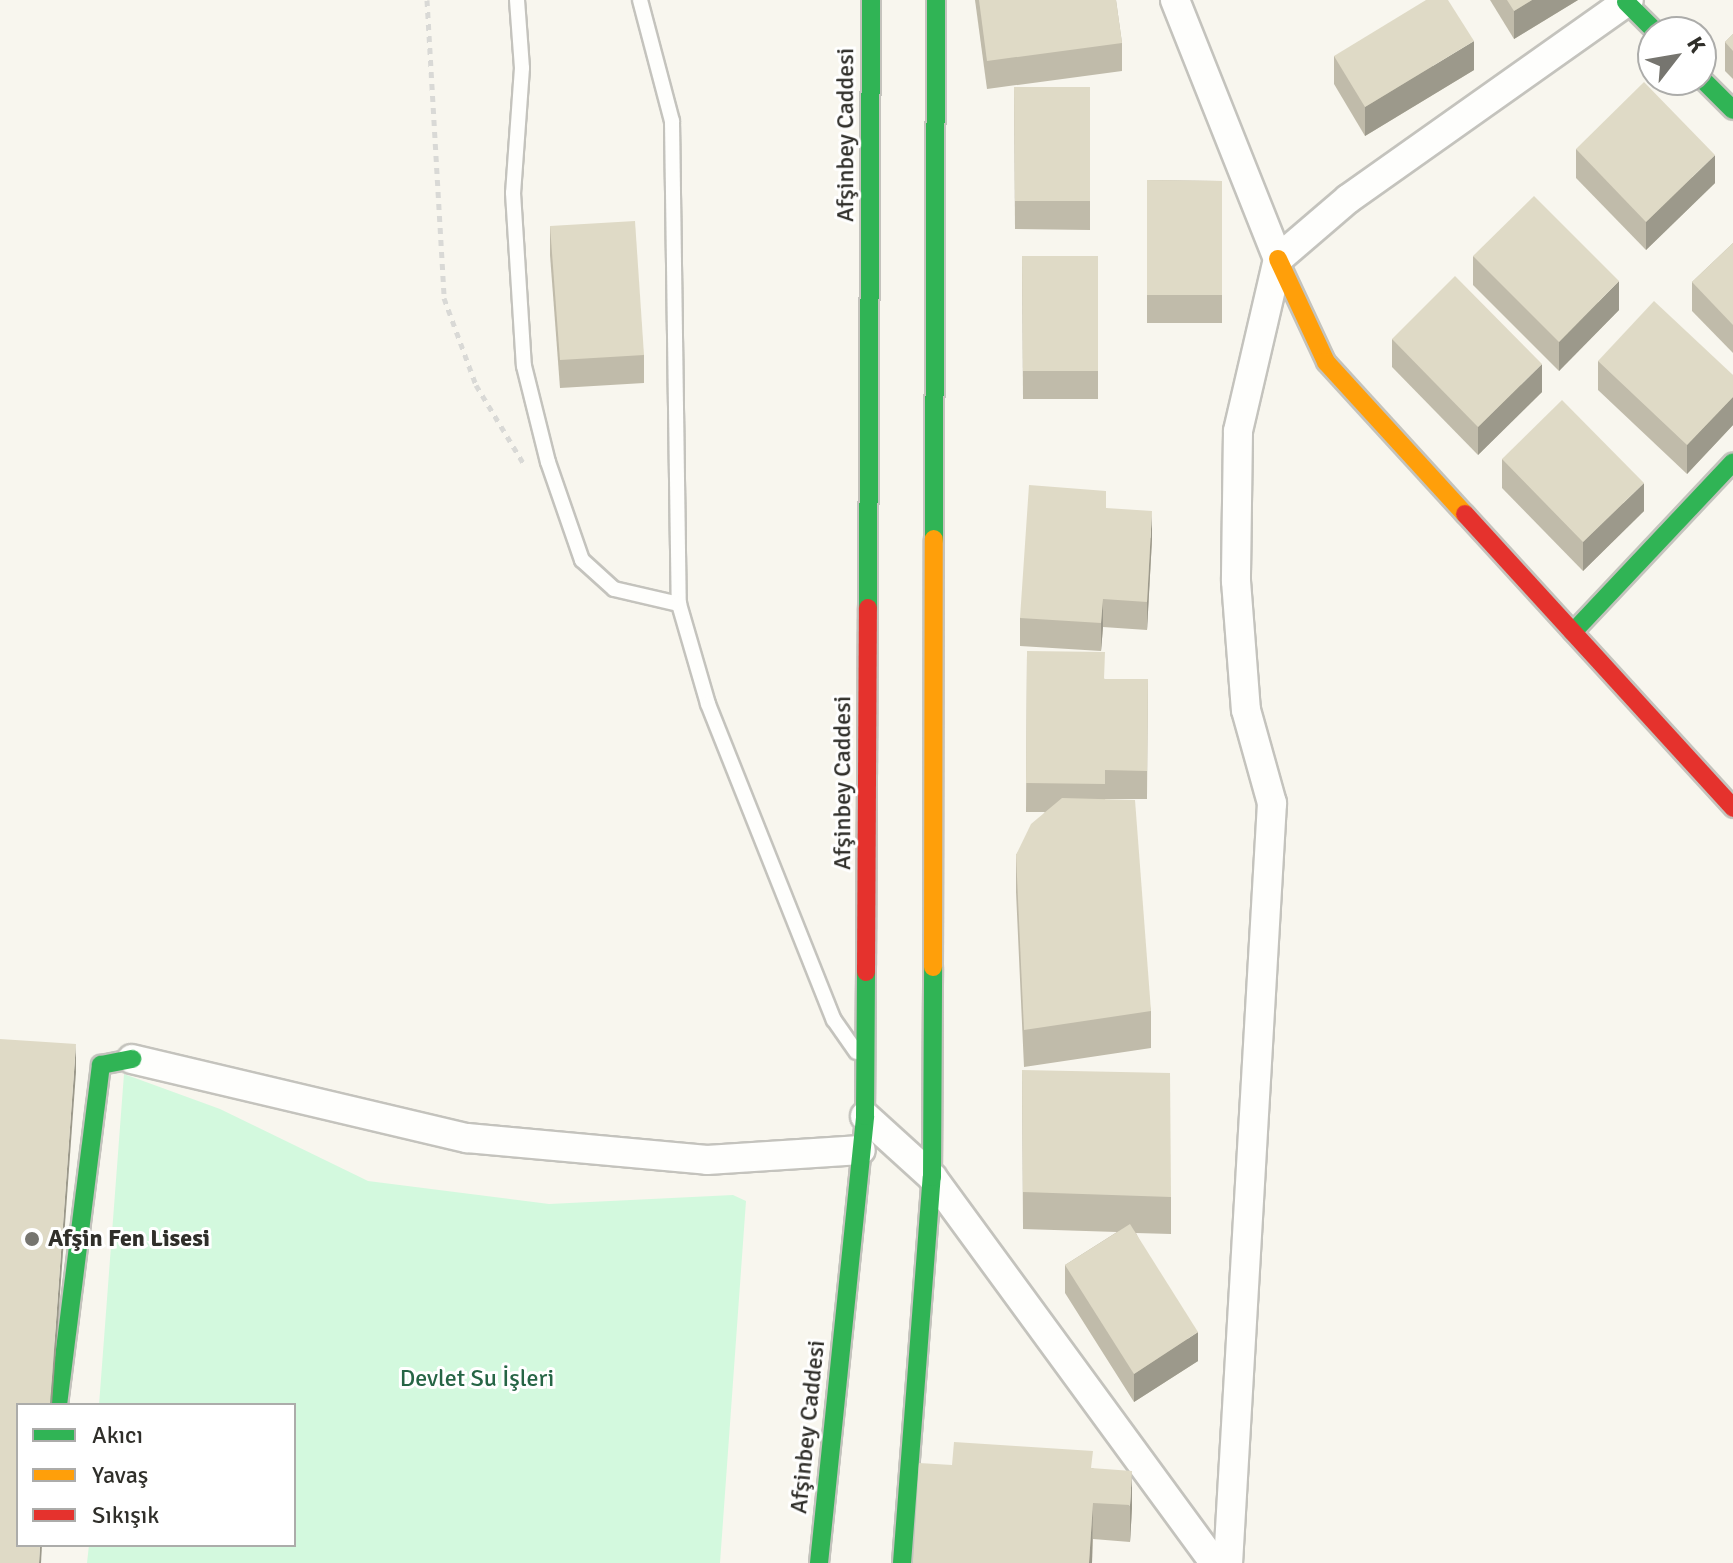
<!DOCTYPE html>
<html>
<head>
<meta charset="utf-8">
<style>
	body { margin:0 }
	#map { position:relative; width:1733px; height:1563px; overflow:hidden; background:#f8f6ee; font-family:Signika,sans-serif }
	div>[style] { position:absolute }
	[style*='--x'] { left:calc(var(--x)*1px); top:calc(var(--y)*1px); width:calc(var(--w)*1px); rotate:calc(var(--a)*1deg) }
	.green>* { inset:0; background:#d3f9de }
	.path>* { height:5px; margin-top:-2.5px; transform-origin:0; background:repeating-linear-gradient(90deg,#d9d9d6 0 6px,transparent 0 12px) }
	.roads { filter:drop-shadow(2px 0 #c4c3bd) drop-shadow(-2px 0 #c4c3bd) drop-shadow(0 2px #c4c3bd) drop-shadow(0 -2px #c4c3bd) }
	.lane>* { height:14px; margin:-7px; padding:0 7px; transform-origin:7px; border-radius:7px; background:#fefefc }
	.street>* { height:28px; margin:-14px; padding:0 14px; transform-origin:14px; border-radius:14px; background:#fefefc }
	.fast>* { height:18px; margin:-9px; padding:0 9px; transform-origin:9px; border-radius:9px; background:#30b455 }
	.slow>* { height:18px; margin:-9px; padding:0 9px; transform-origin:9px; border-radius:9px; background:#ff9f0a }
	.jam>* { height:18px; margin:-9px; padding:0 9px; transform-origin:9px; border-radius:9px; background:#e5322d }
	.wall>* { inset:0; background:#c0bbaa }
	.shaded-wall>* { inset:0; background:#9c998b }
	.building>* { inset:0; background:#dfdac6 }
	.dots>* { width:22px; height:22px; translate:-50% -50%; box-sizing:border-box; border:4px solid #fff; border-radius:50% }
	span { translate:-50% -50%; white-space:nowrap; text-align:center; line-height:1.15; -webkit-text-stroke:6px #fff; paint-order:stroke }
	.street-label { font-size:24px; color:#302f2a }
	.poi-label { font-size:24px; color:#302f2a; font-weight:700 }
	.left { translate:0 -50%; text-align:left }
	.park-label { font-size:24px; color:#266545 }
	.legend { position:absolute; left:16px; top:1403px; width:280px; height:144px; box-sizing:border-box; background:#fff; border:2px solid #acacaa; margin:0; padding:10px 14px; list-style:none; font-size:24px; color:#302f2a }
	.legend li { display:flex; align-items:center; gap:16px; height:40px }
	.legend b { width:40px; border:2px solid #acacaa }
	.north { position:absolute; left:1637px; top:16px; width:80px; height:80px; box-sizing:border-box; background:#fff; border:2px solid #acacaa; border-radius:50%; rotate:59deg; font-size:22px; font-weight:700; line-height:32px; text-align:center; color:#302f2a }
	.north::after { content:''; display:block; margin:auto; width:28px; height:36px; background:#76756f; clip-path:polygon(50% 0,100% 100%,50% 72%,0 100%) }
</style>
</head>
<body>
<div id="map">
	<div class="green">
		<i style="clip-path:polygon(124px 1074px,220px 1109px,368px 1181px,549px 1204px,733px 1195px,746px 1201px,720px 1563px,87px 1563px,89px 1545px,294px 1545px,294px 1405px,99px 1405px)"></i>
	</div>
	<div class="path">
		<i style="--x:427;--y:0;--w:298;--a:86.7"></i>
		<i style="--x:444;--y:298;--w:93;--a:69.8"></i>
		<i style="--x:476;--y:385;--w:95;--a:58.8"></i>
	</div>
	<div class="roads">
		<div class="lane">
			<i style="--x:517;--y:0;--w:68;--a:85.8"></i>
			<i style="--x:522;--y:68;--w:125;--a:94.1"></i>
			<i style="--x:513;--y:193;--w:173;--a:86.4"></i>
			<i style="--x:524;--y:366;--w:99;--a:76"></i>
			<i style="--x:548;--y:462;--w:104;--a:70.9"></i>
			<i style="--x:582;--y:560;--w:43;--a:42.2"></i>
			<i style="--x:614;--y:589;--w:67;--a:13"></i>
			<i style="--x:640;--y:0;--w:125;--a:75.2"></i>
			<i style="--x:672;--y:121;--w:483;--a:89.2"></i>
			<i style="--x:679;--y:604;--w:104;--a:73.8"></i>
			<i style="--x:708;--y:704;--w:340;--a:68.3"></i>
			<i style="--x:834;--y:1020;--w:39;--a:55"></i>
		</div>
		<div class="street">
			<i style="--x:1175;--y:0;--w:279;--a:68.3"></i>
			<i style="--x:1278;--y:259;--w:177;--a:103.1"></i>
			<i style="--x:1238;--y:431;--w:150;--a:90.8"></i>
			<i style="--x:1236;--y:581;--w:129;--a:85.6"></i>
			<i style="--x:1246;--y:710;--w:97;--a:74.4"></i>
			<i style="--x:1272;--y:803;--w:761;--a:93.31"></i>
			<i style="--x:1278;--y:259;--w:92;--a:-40.6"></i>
			<i style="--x:1348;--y:199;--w:344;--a:-35.3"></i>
			<i style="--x:132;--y:1059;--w:344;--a:13.3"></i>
			<i style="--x:467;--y:1138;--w:241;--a:5.2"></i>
			<i style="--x:707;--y:1160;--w:154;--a:-3.7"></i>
			<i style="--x:865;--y:1116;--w:91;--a:42.3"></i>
			<i style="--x:932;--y:1177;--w:479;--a:53.8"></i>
		</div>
		<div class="fast">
			<i style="--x:1626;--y:2;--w:42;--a:45"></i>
			<i style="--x:1701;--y:78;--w:45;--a:45"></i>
			<i style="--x:934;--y:539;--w:539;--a:-89.79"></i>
			<i style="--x:868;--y:608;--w:608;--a:-89.72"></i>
			<i style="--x:1573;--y:632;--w:233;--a:-46.7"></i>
			<i style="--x:58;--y:1405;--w:343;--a:-82.8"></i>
			<i style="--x:101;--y:1065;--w:32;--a:-11"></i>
			<i style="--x:819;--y:1563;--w:449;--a:-84.1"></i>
			<i style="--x:865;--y:1116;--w:144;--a:-89.6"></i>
			<i style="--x:902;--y:1563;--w:387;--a:-85.6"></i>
			<i style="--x:932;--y:1177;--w:210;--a:-89.7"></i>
		</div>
		<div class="slow">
			<i style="--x:1278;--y:259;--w:114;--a:65"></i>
			<i style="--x:1326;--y:362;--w:206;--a:47.6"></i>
			<i style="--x:933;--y:967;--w:428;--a:-89.9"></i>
		</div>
		<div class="jam">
			<i style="--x:1465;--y:514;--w:398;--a:47.6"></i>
			<i style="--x:866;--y:972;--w:364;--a:-89.7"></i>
		</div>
	</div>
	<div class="wall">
		<i style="clip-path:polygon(975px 0,1116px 0,1122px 43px,1122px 71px,987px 89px)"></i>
		<i style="clip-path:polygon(1490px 0,1578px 0,1514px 39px)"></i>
		<i style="clip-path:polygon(1733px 34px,1733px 79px,1725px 71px,1725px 42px)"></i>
		<i style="clip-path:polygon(1334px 56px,1474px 70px,1365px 136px,1334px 84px)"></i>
		<i style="clip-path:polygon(1014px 87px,1090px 87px,1090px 230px,1015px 229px)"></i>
		<i style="clip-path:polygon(1576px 149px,1715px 183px,1646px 250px,1576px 178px)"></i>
		<i style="clip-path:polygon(1147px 180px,1222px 181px,1222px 323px,1147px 323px)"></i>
		<i style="clip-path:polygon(550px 226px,644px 355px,644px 383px,560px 388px,550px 255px)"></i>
		<i style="clip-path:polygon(1733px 243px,1733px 353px,1692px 311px,1692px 282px)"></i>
		<i style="clip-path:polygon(1022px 256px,1098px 256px,1098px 399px,1023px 399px)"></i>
		<i style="clip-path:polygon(1473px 256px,1619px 310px,1559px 371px,1473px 285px)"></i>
		<i style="clip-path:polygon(1392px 339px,1542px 392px,1478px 455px,1392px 367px)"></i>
		<i style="clip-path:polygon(1598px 361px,1733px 375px,1733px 425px,1687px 474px,1598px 390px)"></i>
		<i style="clip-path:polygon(1502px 459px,1644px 511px,1583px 571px,1502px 488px)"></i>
		<i style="clip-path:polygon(1106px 508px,1152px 539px,1147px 630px,1103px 627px,1101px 651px,1020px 646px,1020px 618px)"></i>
		<i style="clip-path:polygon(1027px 651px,1105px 679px,1148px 679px,1147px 799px,1105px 799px,1151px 1011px,1151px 1048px,1024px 1067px,1016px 892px,1016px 855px,1045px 812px,1026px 812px)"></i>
		<i style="clip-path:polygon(1022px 1070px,1171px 1197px,1171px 1234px,1136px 1233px,1198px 1361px,1134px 1402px,1065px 1293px,1065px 1265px,1117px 1232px,1023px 1229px)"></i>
		<i style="clip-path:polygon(952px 1465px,1093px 1468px,1132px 1508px,1130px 1542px,1093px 1539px,1092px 1563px,913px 1563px)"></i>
	</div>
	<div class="shaded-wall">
		<i style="clip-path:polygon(1532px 0,1578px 0,1514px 39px,1514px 11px)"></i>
		<i style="clip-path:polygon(1474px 41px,1474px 70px,1365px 136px,1365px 107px)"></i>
		<i style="clip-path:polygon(1715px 155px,1715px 183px,1646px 250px,1646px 222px)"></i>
		<i style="clip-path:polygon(1619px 281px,1619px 310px,1559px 371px,1559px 342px)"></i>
		<i style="clip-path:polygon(1542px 364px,1542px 392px,1478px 455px,1478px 427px)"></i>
		<i style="clip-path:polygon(1733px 397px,1733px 425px,1687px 474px,1687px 445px)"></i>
		<i style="clip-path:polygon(1644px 483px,1644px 511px,1583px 571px,1583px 542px)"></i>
		<i style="clip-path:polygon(1152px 511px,1152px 539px,1147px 630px,1147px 602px)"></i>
		<i style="clip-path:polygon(1103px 599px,1103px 627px,1101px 651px,1101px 623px)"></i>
		<i style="clip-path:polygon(76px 1044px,76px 1072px,52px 1405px,50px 1405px)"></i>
		<i style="clip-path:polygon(1198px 1332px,1198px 1361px,1134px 1402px,1134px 1374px)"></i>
		<i style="clip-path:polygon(1132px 1471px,1132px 1508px,1130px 1542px,1130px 1505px)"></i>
		<i style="clip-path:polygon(1093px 1503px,1092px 1563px,1089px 1563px)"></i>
		<i style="clip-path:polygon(40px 1545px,42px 1545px,41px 1563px,39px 1563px)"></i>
	</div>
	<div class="building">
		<i style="clip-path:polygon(979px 0,1116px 0,1122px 43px,987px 61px)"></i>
		<i style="clip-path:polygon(1426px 0,1448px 0,1474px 41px,1365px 107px,1334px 56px)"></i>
		<i style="clip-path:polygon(1507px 0,1532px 0,1514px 11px)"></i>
		<i style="clip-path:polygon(1733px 34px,1733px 51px,1725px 42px)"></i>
		<i style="clip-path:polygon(1644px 82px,1715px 155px,1646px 222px,1576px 149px)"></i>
		<i style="clip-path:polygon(1014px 87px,1090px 87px,1090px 201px,1015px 201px)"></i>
		<i style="clip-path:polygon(1147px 180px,1222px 181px,1222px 295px,1147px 295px)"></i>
		<i style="clip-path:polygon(1534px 196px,1619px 281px,1559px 342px,1473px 256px)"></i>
		<i style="clip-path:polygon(635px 221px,644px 355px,560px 360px,550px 226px)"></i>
		<i style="clip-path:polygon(1733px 243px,1733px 325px,1692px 282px)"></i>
		<i style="clip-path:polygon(1022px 256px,1098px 256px,1098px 371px,1023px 371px)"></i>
		<i style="clip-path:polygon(1455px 276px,1542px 364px,1478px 427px,1392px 339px)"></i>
		<i style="clip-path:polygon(1654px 301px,1733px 375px,1733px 397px,1687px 445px,1598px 361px)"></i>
		<i style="clip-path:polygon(1562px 400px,1644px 483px,1583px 542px,1502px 459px)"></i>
		<i style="clip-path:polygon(1029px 485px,1106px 491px,1106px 508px,1152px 511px,1147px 602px,1103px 599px,1101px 623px,1020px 618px)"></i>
		<i style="clip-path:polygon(1027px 651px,1105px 652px,1104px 679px,1148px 679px,1147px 771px,1105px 770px,1105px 784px,1026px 783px)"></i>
		<i style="clip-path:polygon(1062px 798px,1135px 800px,1151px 1011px,1024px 1030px,1016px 855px,1031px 824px)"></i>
		<i style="clip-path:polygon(0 1039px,76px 1044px,50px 1405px,18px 1405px,18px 1545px,40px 1545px,39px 1563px,0 1563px)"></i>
		<i style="clip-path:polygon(1022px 1070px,1170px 1073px,1171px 1197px,1023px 1192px)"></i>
		<i style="clip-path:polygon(1130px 1224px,1198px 1332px,1134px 1374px,1065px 1265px)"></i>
		<i style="clip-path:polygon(954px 1442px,1093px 1451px,1091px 1468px,1132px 1471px,1130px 1505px,1093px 1503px,1089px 1563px,913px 1563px,919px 1463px,952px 1465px)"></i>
	</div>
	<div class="dots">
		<i style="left:32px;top:1239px;background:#76756f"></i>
	</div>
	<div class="street-label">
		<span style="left:846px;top:135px;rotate:-90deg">Afşinbey Caddesi</span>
		<span style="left:843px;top:783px;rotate:-90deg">Afşinbey Caddesi</span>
		<span style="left:808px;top:1427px;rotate:-84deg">Afşinbey Caddesi</span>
	</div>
	<div class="poi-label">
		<span class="left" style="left:48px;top:1239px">Afşin Fen Lisesi</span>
	</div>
	<div class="park-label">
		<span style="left:477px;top:1379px">Devlet Su İşleri</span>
	</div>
	<ul class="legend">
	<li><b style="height:10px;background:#30b455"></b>Akıcı</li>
	<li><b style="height:10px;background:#ff9f0a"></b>Yavaş</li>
	<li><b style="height:10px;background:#e5322d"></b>Sıkışık</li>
	</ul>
	<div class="north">K</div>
</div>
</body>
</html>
